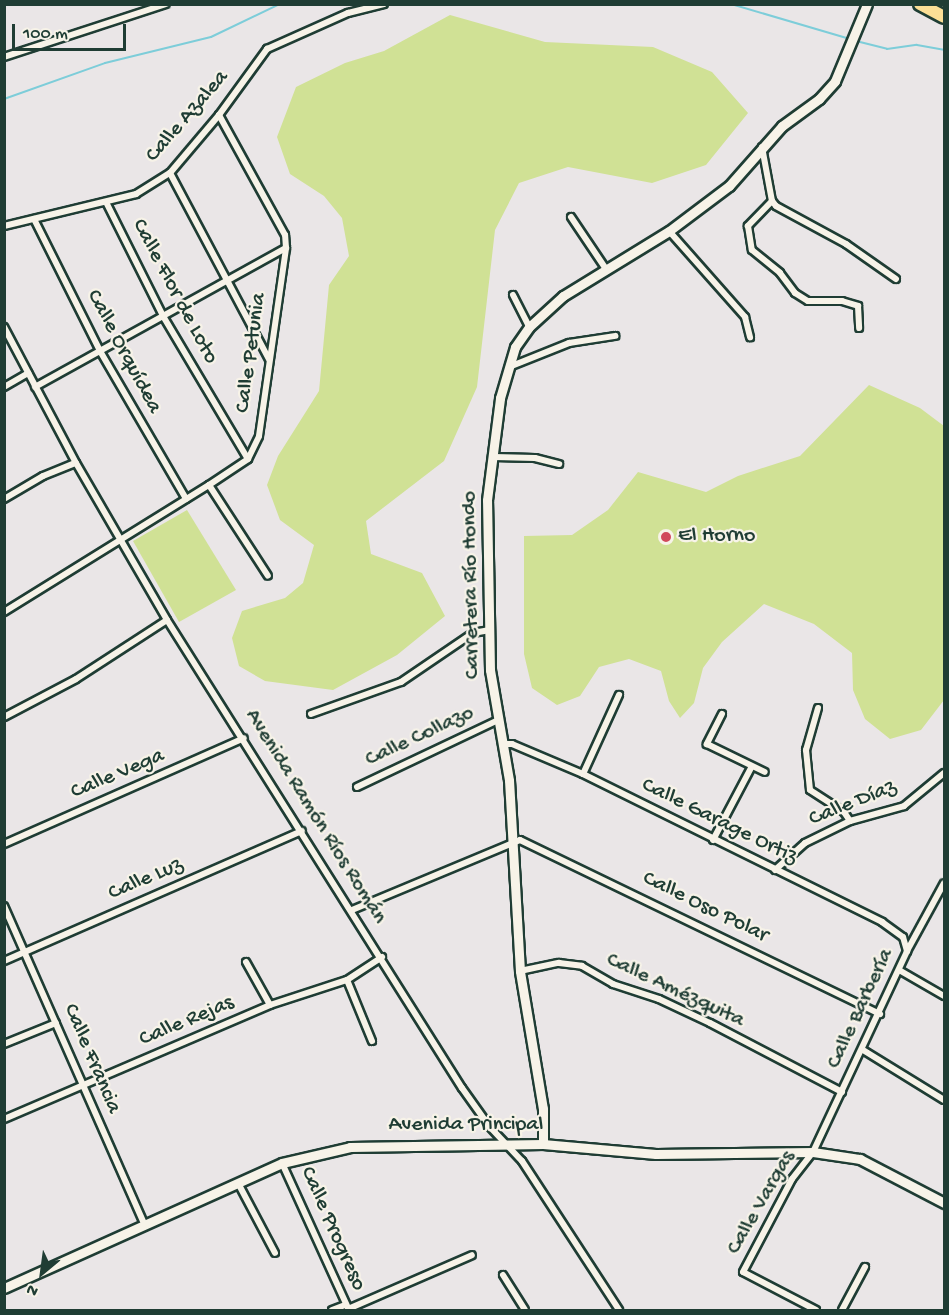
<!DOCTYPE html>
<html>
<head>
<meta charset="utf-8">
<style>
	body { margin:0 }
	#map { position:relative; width:949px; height:1315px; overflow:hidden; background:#eae6e7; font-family:"Gochi Hand",sans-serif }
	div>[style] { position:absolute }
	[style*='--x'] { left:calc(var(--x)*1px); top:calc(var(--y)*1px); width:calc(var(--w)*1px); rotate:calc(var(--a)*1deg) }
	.green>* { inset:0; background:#d0e195 }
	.stream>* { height:2px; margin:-1px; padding:0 1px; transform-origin:1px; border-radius:1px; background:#7dcdd9 }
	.roads { filter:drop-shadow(2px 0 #1f3d34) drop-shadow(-2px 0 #1f3d34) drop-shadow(0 2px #1f3d34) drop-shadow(0 -2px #1f3d34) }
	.street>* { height:6px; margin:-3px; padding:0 3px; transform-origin:3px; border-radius:3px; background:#f7f3e8 }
	.secondary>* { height:9px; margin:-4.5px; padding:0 4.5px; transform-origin:4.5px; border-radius:4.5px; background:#f7f3e8 }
	.highway>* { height:12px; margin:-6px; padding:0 6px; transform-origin:6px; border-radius:6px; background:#fbdf96 }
	.dots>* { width:16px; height:16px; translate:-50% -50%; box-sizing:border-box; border:3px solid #f7f3e8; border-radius:50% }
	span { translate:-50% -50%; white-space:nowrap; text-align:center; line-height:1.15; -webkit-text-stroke:4.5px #f7f3e8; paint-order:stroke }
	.street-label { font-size:22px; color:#1f3d34 }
	.poi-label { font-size:22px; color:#1f3d34 }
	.left { translate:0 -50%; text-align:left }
	.frame { position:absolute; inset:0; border:6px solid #1f3d34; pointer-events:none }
	.north { position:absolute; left:12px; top:1243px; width:60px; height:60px; -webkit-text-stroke:4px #f7f3e8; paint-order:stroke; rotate:209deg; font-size:16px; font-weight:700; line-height:24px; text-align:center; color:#1f3d34 }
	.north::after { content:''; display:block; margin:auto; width:21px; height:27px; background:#1f3d34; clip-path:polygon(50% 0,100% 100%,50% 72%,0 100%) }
	.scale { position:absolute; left:12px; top:24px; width:114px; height:27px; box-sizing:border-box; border:3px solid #1f3d34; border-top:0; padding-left:8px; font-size:18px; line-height:21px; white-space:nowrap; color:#1f3d34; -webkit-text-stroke:4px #f7f3e8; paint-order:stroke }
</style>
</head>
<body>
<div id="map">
	<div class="green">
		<i style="clip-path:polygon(450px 15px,545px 42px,653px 47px,712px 72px,748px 113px,706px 165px,652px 183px,568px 167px,519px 183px,495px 230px,477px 387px,444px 461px,366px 521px,371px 554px,422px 573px,445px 616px,397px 655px,333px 690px,265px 681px,239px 666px,232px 638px,242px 611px,285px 598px,303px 583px,314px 545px,280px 520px,267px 485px,278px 456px,319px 391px,329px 285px,349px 256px,342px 218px,324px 196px,290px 174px,277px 137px,296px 87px,345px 63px,384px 51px)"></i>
		<i style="clip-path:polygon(869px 385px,920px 408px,944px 426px,944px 700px,921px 730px,890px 739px,865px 719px,853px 690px,852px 653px,814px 624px,764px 604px,722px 642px,703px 668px,694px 703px,680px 718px,669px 701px,661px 671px,629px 659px,599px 667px,580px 696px,557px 705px,532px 688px,524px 654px,524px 536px,572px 535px,608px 510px,638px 472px,706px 492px,738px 476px,800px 456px)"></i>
		<i style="clip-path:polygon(187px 510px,236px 590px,179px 622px,133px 541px)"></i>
	</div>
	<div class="stream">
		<i style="--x:731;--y:4;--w:124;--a:16.4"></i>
		<i style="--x:856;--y:41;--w:32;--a:14"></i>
		<i style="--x:887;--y:49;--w:30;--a:-8"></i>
		<i style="--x:917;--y:45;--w:27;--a:10"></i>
		<i style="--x:4;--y:99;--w:107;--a:-19.6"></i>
		<i style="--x:105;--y:63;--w:109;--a:-13.8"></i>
		<i style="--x:211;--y:37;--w:76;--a:-25.6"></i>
	</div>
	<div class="roads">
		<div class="street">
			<i style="--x:4;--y:57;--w:170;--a:-18.1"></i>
			<i style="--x:762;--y:147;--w:55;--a:79.5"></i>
			<i style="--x:772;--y:201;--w:6;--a:51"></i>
			<i style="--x:776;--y:206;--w:80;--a:28.5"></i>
			<i style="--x:846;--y:244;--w:61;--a:35"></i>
			<i style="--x:170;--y:173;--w:211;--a:62"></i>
			<i style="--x:772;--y:201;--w:35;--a:134"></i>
			<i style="--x:748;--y:226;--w:24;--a:81"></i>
			<i style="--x:752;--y:250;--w:36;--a:39"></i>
			<i style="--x:780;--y:273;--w:25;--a:53"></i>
			<i style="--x:795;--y:293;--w:15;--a:32"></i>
			<i style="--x:808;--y:301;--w:34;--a:0"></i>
			<i style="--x:842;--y:301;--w:17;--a:17"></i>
			<i style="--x:858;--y:306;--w:22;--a:87"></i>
			<i style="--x:107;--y:204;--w:125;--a:63.4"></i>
			<i style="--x:163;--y:316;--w:166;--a:59.3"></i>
			<i style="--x:571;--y:217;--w:63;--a:56.1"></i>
			<i style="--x:34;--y:219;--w:148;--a:63.4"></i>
			<i style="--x:100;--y:351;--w:171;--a:59.8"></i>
			<i style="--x:4;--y:226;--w:136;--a:-13.6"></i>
			<i style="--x:136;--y:194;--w:40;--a:-32"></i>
			<i style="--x:170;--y:173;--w:76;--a:-49.8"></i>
			<i style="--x:219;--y:115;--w:82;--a:-54"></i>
			<i style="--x:267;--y:49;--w:89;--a:-24"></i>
			<i style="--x:348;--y:13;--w:37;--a:-14"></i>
			<i style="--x:669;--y:231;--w:115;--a:48.5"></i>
			<i style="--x:745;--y:317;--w:21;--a:76"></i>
			<i style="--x:513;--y:295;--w:36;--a:63"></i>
			<i style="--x:4;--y:327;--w:154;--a:62.1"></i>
			<i style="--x:76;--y:463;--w:181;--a:59.9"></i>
			<i style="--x:167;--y:620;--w:553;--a:57.78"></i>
			<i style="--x:462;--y:1088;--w:47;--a:54.6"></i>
			<i style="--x:489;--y:1126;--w:48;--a:46.7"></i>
			<i style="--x:522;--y:1161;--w:178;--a:56.9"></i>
			<i style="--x:509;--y:367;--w:65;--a:-21.8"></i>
			<i style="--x:569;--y:343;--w:47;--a:-8.7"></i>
			<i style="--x:4;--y:387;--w:28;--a:-30"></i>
			<i style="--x:35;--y:387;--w:287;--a:-29"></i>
			<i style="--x:494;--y:457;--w:41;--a:1.4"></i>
			<i style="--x:535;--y:458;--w:25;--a:14"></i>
			<i style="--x:209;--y:485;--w:108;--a:57"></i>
			<i style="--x:4;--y:499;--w:45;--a:-30.5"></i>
			<i style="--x:43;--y:476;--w:35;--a:-22"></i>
			<i style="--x:4;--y:612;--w:241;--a:-31.8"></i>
			<i style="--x:209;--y:485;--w:47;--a:-33.7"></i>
			<i style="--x:248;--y:459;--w:25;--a:-64"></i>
			<i style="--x:259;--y:436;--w:190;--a:-81.8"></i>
			<i style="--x:286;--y:248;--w:13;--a:-94"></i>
			<i style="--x:285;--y:235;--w:137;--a:-118.8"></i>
			<i style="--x:818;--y:708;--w:44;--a:105.9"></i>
			<i style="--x:806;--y:750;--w:40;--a:84.3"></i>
			<i style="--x:810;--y:790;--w:40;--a:32.9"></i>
			<i style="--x:844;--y:812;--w:11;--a:56"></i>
			<i style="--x:311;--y:714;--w:96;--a:-19.6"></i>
			<i style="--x:401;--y:682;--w:87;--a:-34.2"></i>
			<i style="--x:473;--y:633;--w:17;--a:-10"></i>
			<i style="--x:722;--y:714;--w:34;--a:117"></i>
			<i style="--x:707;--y:744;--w:64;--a:25.8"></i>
			<i style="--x:4;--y:717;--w:81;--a:-27.8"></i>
			<i style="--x:76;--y:679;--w:108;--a:-33"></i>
			<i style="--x:503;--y:744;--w:9;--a:0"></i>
			<i style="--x:512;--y:744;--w:77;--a:22.9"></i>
			<i style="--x:583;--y:774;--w:334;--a:26.3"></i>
			<i style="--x:882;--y:922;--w:26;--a:36"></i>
			<i style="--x:903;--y:937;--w:15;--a:74"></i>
			<i style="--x:583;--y:774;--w:87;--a:-65.5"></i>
			<i style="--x:357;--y:787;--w:156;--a:-25.4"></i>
			<i style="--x:713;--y:840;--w:81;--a:-62.2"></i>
			<i style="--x:4;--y:844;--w:262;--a:-23.8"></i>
			<i style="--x:775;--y:870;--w:40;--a:-42"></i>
			<i style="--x:805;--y:843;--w:50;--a:-26.1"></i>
			<i style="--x:850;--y:821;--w:56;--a:-15.5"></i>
			<i style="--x:904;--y:806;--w:52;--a:-39.5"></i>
			<i style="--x:4;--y:906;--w:350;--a:66.2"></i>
			<i style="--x:352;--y:910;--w:182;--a:-22.6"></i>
			<i style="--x:520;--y:840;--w:400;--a:25.8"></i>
			<i style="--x:4;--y:961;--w:325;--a:-23.6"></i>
			<i style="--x:246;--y:962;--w:49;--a:60.8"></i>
			<i style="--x:899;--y:970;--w:52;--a:30"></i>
			<i style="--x:520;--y:971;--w:40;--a:-12"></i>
			<i style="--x:559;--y:963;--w:23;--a:7"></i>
			<i style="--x:582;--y:966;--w:36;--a:30"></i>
			<i style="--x:613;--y:984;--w:48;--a:18.1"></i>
			<i style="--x:659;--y:999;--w:56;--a:25.2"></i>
			<i style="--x:710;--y:1023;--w:149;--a:27.6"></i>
			<i style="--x:347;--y:980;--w:66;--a:67.7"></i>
			<i style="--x:4;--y:1044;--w:56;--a:-22"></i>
			<i style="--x:863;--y:1050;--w:95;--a:31.7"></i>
			<i style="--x:4;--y:1119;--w:289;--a:-23.2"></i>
			<i style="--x:270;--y:1005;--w:81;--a:-18"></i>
			<i style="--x:347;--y:980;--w:42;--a:-33.3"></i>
			<i style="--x:282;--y:1163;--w:162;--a:65.5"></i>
			<i style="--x:238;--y:1183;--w:79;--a:62.1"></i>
			<i style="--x:503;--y:1275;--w:41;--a:57.8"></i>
			<i style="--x:348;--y:1309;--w:135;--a:-23.5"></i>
			<i style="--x:332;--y:1310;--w:14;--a:-21"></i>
			<i style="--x:816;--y:1310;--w:82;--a:-152.5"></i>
			<i style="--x:743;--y:1272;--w:105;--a:-62.2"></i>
			<i style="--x:792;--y:1179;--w:34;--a:-52"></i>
			<i style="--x:813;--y:1152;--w:222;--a:-64.9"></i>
			<i style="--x:907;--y:951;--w:77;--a:-61.4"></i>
			<i style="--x:842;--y:1310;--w:49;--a:-61.9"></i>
		</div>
		<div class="secondary">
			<i style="--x:543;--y:1144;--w:35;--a:-90"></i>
			<i style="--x:543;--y:1109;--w:140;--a:-99.5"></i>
			<i style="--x:520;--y:971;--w:191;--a:-93.3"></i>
			<i style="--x:509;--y:780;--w:112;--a:-99.8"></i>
			<i style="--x:490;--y:670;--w:170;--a:-91"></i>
			<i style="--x:487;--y:500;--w:103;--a:-82.7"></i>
			<i style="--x:500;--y:398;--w:53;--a:-73.6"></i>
			<i style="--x:515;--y:347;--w:24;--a:-55"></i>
			<i style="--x:529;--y:327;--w:46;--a:-42.4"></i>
			<i style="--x:563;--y:296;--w:124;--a:-31.5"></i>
			<i style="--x:669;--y:231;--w:75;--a:-36.9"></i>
			<i style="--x:729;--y:186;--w:80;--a:-48.5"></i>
			<i style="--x:782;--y:126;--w:46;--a:-36.1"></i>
			<i style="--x:819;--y:99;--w:24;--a:-48"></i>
			<i style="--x:835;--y:81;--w:83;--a:-67.4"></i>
			<i style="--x:4;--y:1288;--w:305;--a:-24.2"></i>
			<i style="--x:282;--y:1163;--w:70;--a:-13.2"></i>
			<i style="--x:350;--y:1147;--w:193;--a:-0.9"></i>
			<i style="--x:543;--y:1144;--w:113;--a:5.1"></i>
			<i style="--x:656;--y:1154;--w:157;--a:-0.7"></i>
			<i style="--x:813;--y:1152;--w:48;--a:8.5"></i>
			<i style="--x:860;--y:1159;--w:95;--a:27.6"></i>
		</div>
		<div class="highway">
			<i style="--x:920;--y:4;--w:27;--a:28"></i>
		</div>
	</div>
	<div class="dots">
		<i style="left:666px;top:537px;background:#d1495b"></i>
	</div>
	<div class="street-label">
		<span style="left:188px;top:117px;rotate:-49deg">Calle Azalea</span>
		<span style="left:174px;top:292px;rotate:62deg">Calle Flor de Loto</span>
		<span style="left:123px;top:352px;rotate:62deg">Calle Orquídea</span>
		<span style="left:252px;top:353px;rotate:-82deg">Calle Petunia</span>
		<span style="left:472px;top:585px;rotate:-91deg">Carretera Río Hondo</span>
		<span style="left:420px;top:737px;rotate:-25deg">Calle Collazo</span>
		<span style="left:118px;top:775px;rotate:-23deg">Calle Vega</span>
		<span style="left:853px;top:804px;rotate:-22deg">Calle Díaz</span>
		<span style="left:315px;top:817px;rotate:58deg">Avenida Ramón Ríos Román</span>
		<span style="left:719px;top:822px;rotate:26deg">Calle Garage Ortiz</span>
		<span style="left:146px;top:880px;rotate:-23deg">Calle Luz</span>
		<span style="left:705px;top:908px;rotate:26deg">Calle Oso Polar</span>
		<span style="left:675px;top:991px;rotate:25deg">Calle Amézquita</span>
		<span style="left:861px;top:1009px;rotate:-65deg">Calle Barbería</span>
		<span style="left:187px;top:1022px;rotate:-23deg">Calle Rejas</span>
		<span style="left:91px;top:1059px;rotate:67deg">Calle Francia</span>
		<span style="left:466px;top:1126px">Avenida Principal</span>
		<span style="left:762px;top:1203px;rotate:-60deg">Calle Vargas</span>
		<span style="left:332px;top:1229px;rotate:66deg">Calle Progreso</span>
	</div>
	<div class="poi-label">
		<span class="left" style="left:678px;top:537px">El Horno</span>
	</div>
	<div class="frame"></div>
	<div class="north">N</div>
	<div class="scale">100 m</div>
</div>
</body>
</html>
